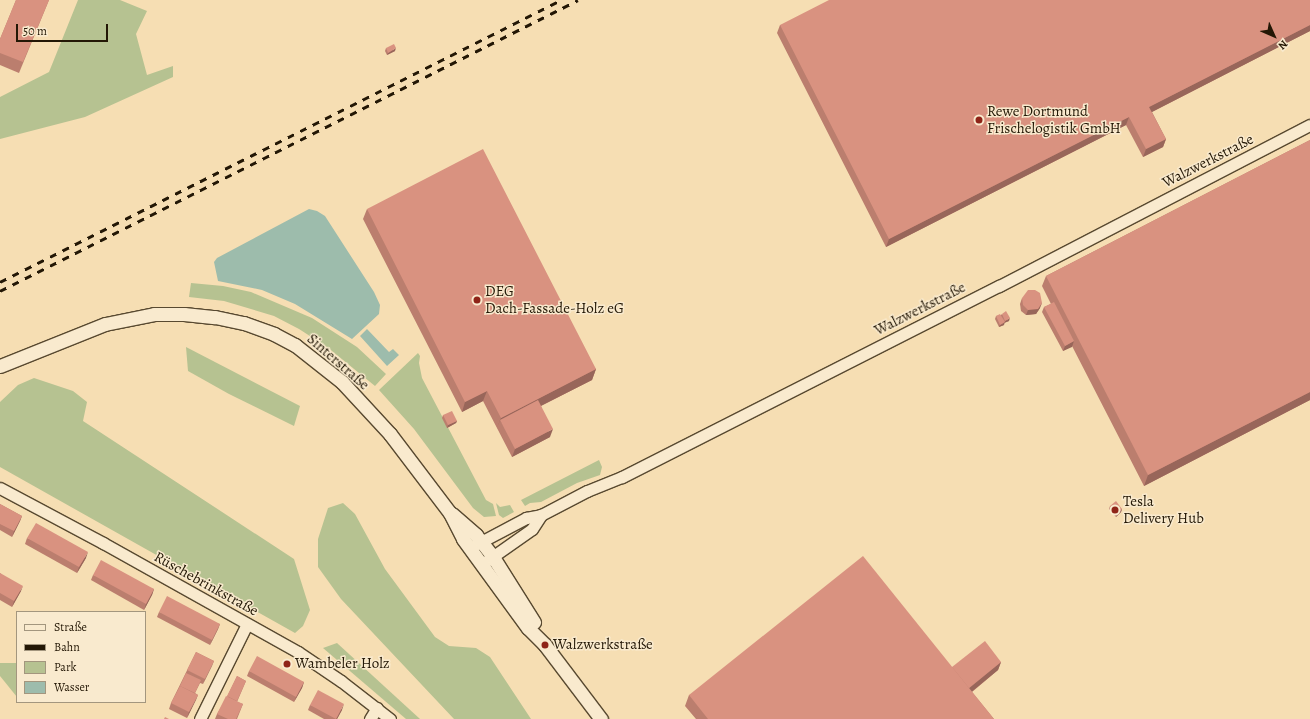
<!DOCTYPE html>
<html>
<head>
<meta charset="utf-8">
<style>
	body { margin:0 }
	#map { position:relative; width:1310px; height:719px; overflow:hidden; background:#f6deb3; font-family:Alegreya,serif }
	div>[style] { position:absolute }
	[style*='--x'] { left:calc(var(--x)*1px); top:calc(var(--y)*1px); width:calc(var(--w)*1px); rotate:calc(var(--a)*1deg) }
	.green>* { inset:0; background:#b6c291 }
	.water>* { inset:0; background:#9dbcac }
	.roads { filter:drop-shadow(1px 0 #584930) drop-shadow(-1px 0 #584930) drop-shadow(0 1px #584930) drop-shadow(0 -1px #584930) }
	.minor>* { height:11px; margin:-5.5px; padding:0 5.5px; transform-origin:5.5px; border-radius:5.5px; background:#f9eace }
	.tertiary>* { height:13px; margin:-6.5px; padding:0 6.5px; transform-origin:6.5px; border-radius:6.5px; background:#f9eace }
	.rail>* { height:3px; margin-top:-1.5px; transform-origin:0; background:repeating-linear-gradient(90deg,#231705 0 7px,transparent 0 14px) }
	.wall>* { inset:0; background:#bb7e6e }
	.shaded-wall>* { inset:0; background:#98665a }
	.building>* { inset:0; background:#d99280 }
	.dots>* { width:11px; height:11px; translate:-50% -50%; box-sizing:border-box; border:2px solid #f9eace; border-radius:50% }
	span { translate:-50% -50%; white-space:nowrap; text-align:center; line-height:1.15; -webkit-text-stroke:3px #f9eace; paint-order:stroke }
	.poi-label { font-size:15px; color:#231705 }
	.left { translate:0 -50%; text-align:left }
	.street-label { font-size:15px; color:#231705 }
	.legend { position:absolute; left:16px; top:611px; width:130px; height:92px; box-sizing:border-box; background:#f9eace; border:1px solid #a3967e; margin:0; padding:5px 7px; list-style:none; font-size:12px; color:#231705 }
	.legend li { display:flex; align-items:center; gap:8px; height:20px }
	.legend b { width:20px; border:1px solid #a3967e }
	.north { position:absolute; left:1254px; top:16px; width:40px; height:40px; -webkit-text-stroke:3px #f9eace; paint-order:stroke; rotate:135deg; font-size:11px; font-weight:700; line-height:16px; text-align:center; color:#231705 }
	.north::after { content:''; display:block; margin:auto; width:14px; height:18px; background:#231705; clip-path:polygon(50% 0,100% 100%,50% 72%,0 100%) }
	.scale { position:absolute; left:16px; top:24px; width:92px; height:18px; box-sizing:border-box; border:2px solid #231705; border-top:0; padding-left:5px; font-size:12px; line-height:14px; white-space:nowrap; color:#231705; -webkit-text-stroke:3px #f9eace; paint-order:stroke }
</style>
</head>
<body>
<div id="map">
	<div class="green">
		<i style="clip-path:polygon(78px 0,120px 0,147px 11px,136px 34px,147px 75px,173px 66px,173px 77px,85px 117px,0 139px,0 97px,49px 72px)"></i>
		<i style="clip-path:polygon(191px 283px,223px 286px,251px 292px,312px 318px,357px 347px,386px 374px,375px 386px,327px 347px,299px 329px,274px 316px,224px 301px,189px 297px)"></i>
		<i style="clip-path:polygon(186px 347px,300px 406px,294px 426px,229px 394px,188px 371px)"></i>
		<i style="clip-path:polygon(418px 353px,420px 356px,419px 363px,422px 378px,486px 500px,493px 504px,496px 516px,484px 517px,473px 508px,414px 429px,379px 390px)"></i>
		<i style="clip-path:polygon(34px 378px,73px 391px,87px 402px,83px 421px,294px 559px,310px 610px,303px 626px,295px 633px,0 467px,0 402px,18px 385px)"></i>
		<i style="clip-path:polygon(599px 460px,602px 467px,600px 475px,577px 483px,541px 502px,530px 503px,525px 506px,521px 500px)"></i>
		<i style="clip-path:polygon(343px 503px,355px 514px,385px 569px,435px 637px,449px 646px,476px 648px,490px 657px,531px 719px,454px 719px,341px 599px,318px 567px,318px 539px,328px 508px)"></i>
		<i style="clip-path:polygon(496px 503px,500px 507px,510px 505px,514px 512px,503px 518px,499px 515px)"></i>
		<i style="clip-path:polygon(337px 643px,420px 719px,406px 719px,323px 648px)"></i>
		<i style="clip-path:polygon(0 663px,17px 663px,17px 697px,0 676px)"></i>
	</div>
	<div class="water">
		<i style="clip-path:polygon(309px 209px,317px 211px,325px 216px,374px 292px,380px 305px,379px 314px,352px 339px,295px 304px,262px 290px,218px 281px,214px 262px,217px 258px)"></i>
		<i style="clip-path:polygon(367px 329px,389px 352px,393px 349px,399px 355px,387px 366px,360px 336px)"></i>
	</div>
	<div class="roads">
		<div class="minor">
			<i style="--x:0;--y:488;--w:117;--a:28.1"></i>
			<i style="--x:103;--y:543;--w:223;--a:29.2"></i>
			<i style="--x:298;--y:652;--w:52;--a:34"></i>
			<i style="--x:341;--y:681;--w:62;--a:37.8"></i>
			<i style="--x:475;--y:545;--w:58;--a:-27.9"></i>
			<i style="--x:526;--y:518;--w:15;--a:-11"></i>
			<i style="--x:541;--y:515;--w:52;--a:-27.6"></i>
			<i style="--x:587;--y:491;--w:38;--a:-22"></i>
			<i style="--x:622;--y:477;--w:423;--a:-26.9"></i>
			<i style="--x:999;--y:286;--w:350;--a:-27.4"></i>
			<i style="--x:485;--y:562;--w:57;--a:-35.1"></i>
			<i style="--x:532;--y:529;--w:17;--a:-57"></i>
			<i style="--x:200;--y:719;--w:106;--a:-63.7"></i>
			<i style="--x:370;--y:719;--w:13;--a:-58"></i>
		</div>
		<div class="tertiary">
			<i style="--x:0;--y:366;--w:113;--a:-21.8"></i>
			<i style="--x:105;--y:324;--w:50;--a:-11.5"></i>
			<i style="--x:154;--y:314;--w:30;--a:0"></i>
			<i style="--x:184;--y:314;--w:31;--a:6"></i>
			<i style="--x:215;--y:317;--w:30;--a:12"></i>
			<i style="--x:244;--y:323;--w:32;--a:20"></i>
			<i style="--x:274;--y:334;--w:24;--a:28"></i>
			<i style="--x:295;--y:345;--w:60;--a:38.2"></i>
			<i style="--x:342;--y:382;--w:71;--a:47.3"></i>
			<i style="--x:390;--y:434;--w:99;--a:52.8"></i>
			<i style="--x:450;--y:513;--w:29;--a:63"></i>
			<i style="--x:463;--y:539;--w:110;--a:53.9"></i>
			<i style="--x:528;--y:628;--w:24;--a:45"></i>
			<i style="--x:545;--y:645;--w:93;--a:52.9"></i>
			<i style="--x:452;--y:514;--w:32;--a:41"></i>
			<i style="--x:476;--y:535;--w:28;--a:52"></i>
			<i style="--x:493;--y:557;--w:77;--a:57.8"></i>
		</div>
	</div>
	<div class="rail">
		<i style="--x:0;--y:282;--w:628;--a:-26.69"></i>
		<i style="--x:0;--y:291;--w:647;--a:-26.72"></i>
	</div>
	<div class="wall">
		<i style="clip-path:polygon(16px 0,49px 0,19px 73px,0 65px,0 39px)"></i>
		<i style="clip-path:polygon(1310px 0,1310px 31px,1152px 112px,1166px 139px,1163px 147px,1143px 157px,1126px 125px,886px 247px,777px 33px,780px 25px)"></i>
		<i style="clip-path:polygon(386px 48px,395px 51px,387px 55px,385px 51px)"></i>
		<i style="clip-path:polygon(1310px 140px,1310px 400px,1144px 486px,1072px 346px,1063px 351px,1042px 312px,1044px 307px,1051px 304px,1042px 286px,1046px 276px)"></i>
		<i style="clip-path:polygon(367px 209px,596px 369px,592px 380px,541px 406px,550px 437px,512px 457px,483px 401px,462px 412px,363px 219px)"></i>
		<i style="clip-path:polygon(1022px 298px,1040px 308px,1036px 314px,1026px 315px,1021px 311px,1020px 304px)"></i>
		<i style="clip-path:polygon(1002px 314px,1009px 321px,1004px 323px,1004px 325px,999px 327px,995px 319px,996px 316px,1001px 315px)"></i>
		<i style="clip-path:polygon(443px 415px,457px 421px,456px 423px,447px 428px,442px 418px)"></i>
		<i style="clip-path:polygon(0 504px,22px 516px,20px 521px,12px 537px,0 530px)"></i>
		<i style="clip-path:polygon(1110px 506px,1122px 509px,1121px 512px,1116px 517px,1109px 509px)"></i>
		<i style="clip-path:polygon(27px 538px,86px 558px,77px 573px,25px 544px)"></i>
		<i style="clip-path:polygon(0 573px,21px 591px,12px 607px,0 600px)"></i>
		<i style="clip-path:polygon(93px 575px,154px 589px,152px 595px,144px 610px,91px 580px)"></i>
		<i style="clip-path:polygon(159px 612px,220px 624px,218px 629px,210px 645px,157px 617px)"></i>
		<i style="clip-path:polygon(196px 652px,214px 661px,203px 684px,200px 683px,195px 693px,198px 695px,187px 718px,169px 709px,171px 703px)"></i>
		<i style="clip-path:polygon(1001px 662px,998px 670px,972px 692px,994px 719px,696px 719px,685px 706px,689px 695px)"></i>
		<i style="clip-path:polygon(249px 671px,304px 682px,302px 688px,294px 702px,247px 676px)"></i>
		<i style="clip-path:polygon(237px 676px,246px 681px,237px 702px,243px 704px,237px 719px,215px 719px,217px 714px,227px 697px)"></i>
		<i style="clip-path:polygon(310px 705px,342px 710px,337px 719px,324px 719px,308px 710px)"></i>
	</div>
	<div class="shaded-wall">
		<i style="clip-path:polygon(1310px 25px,1310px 31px,1146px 115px,1149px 107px)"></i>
		<i style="clip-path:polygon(396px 48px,395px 51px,387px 55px,388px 53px)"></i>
		<i style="clip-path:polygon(1129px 117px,1126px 125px,886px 247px,889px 239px)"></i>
		<i style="clip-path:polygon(1166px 139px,1163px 147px,1143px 157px,1146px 149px)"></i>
		<i style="clip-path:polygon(1042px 303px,1040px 308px,1036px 314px,1026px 315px,1028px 310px)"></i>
		<i style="clip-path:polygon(1010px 318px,1009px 321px,1004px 323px,1005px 321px)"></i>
		<i style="clip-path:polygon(1005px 322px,1004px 325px,999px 327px,1000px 325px)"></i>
		<i style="clip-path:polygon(1074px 341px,1072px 347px,1063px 351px,1065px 346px)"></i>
		<i style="clip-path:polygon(596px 369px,592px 380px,503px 425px,500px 420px,497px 428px,501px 418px)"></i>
		<i style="clip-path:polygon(487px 391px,483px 401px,462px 412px,465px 402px)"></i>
		<i style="clip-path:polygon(1310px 392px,1310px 400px,1144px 486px,1148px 475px)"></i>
		<i style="clip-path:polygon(457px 421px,456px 423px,447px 428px,448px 425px)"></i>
		<i style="clip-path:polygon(553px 429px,550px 437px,512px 457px,515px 449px)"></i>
		<i style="clip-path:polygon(1122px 509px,1121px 512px,1116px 517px,1117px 514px)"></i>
		<i style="clip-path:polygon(22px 516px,20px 521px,12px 537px,14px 531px)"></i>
		<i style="clip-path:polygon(88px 552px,86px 558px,77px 573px,79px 567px)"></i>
		<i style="clip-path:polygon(23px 586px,21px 591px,12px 607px,14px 601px)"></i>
		<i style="clip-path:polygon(154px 589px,152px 595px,144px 610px,146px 604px)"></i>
		<i style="clip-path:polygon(220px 624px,218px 629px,210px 645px,212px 640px)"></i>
		<i style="clip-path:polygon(214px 661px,212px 666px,203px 684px,205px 679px)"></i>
		<i style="clip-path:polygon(1001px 662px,998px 670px,964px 698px,967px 690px)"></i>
		<i style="clip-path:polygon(304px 682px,302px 688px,294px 702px,296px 697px)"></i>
		<i style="clip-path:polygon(198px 695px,196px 700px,187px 718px,189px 712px)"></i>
		<i style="clip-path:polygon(344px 704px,342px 710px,337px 719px,336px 719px)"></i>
	</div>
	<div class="building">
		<i style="clip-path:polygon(16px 0,49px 0,23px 62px,0 53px,0 39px)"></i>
		<i style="clip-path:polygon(829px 0,1310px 0,1310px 25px,1149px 107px,1166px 139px,1146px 149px,1129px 117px,889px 239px,780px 25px)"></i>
		<i style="clip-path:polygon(394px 44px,396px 48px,388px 53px,386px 48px)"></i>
		<i style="clip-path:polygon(1310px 140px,1310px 392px,1148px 475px,1046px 276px)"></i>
		<i style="clip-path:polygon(483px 149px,596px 369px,501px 418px,487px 391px,465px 402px,367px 209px)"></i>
		<i style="clip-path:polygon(1028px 290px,1035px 290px,1040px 293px,1042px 303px,1038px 309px,1028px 310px,1023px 305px,1022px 298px)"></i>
		<i style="clip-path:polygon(1054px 302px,1074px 341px,1065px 346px,1044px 307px)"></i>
		<i style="clip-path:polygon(1006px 311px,1010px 318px,1005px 321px,1002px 314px)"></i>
		<i style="clip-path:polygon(1000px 314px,1005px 322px,1000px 325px,996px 316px)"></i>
		<i style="clip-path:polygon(538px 400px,553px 429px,515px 449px,500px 420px)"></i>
		<i style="clip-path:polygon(452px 411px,457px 421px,448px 425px,443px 415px)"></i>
		<i style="clip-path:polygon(1116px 501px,1122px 509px,1117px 514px,1110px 506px)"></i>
		<i style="clip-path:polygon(0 504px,22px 516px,14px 531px,0 524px)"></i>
		<i style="clip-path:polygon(36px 523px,88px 552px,79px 567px,27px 538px)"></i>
		<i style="clip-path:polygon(863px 556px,994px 719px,708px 719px,689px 695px)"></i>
		<i style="clip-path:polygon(101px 560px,154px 589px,146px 604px,93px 575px)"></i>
		<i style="clip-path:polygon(0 573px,23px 586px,14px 601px,0 593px)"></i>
		<i style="clip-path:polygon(167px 596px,220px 624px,212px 640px,159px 612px)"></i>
		<i style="clip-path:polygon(985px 641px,1001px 662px,969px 688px,952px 667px)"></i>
		<i style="clip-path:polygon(196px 652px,214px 661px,205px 679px,187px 670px)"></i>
		<i style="clip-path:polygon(257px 656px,304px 682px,296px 697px,249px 671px)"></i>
		<i style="clip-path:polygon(186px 673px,201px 680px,195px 693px,180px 686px)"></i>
		<i style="clip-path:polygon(237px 676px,246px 681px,237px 701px,227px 696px)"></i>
		<i style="clip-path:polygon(180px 686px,198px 695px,189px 712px,171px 703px)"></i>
		<i style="clip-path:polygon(318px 690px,344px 704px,336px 719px,310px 705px)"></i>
		<i style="clip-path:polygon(226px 696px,243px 704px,236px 719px,228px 719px,217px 714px)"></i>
		<i style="clip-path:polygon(165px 717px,169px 719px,164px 719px)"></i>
	</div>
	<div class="dots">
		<i style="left:979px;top:120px;background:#8f2418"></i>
		<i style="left:477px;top:300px;background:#8f2418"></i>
		<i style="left:1115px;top:510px;background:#8f2418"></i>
		<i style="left:545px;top:645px;background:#8f2418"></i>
		<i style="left:287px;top:664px;background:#8f2418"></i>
	</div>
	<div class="poi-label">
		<span class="left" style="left:987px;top:120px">Rewe Dortmund<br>Frischelogistik GmbH</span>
		<span class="left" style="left:485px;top:300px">DEG<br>Dach-Fassade-Holz eG</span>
		<span class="left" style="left:1123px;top:510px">Tesla<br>Delivery Hub</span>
		<span class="left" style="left:553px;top:645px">Walzwerkstraße</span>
		<span class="left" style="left:295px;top:664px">Wambeler Holz</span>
	</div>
	<div class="street-label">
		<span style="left:1208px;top:161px;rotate:-27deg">Walzwerkstraße</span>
		<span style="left:920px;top:309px;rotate:-27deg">Walzwerkstraße</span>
		<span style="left:338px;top:362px;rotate:41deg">Sinterstraße</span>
		<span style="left:206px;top:584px;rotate:29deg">Rüschebrinkstraße</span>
	</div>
	<ul class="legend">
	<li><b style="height:5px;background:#f9eace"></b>Straße</li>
	<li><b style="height:5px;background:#231705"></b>Bahn</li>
	<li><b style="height:11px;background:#b6c291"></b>Park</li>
	<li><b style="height:11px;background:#9dbcac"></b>Wasser</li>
	</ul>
	<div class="north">N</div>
	<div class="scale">50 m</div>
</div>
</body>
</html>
